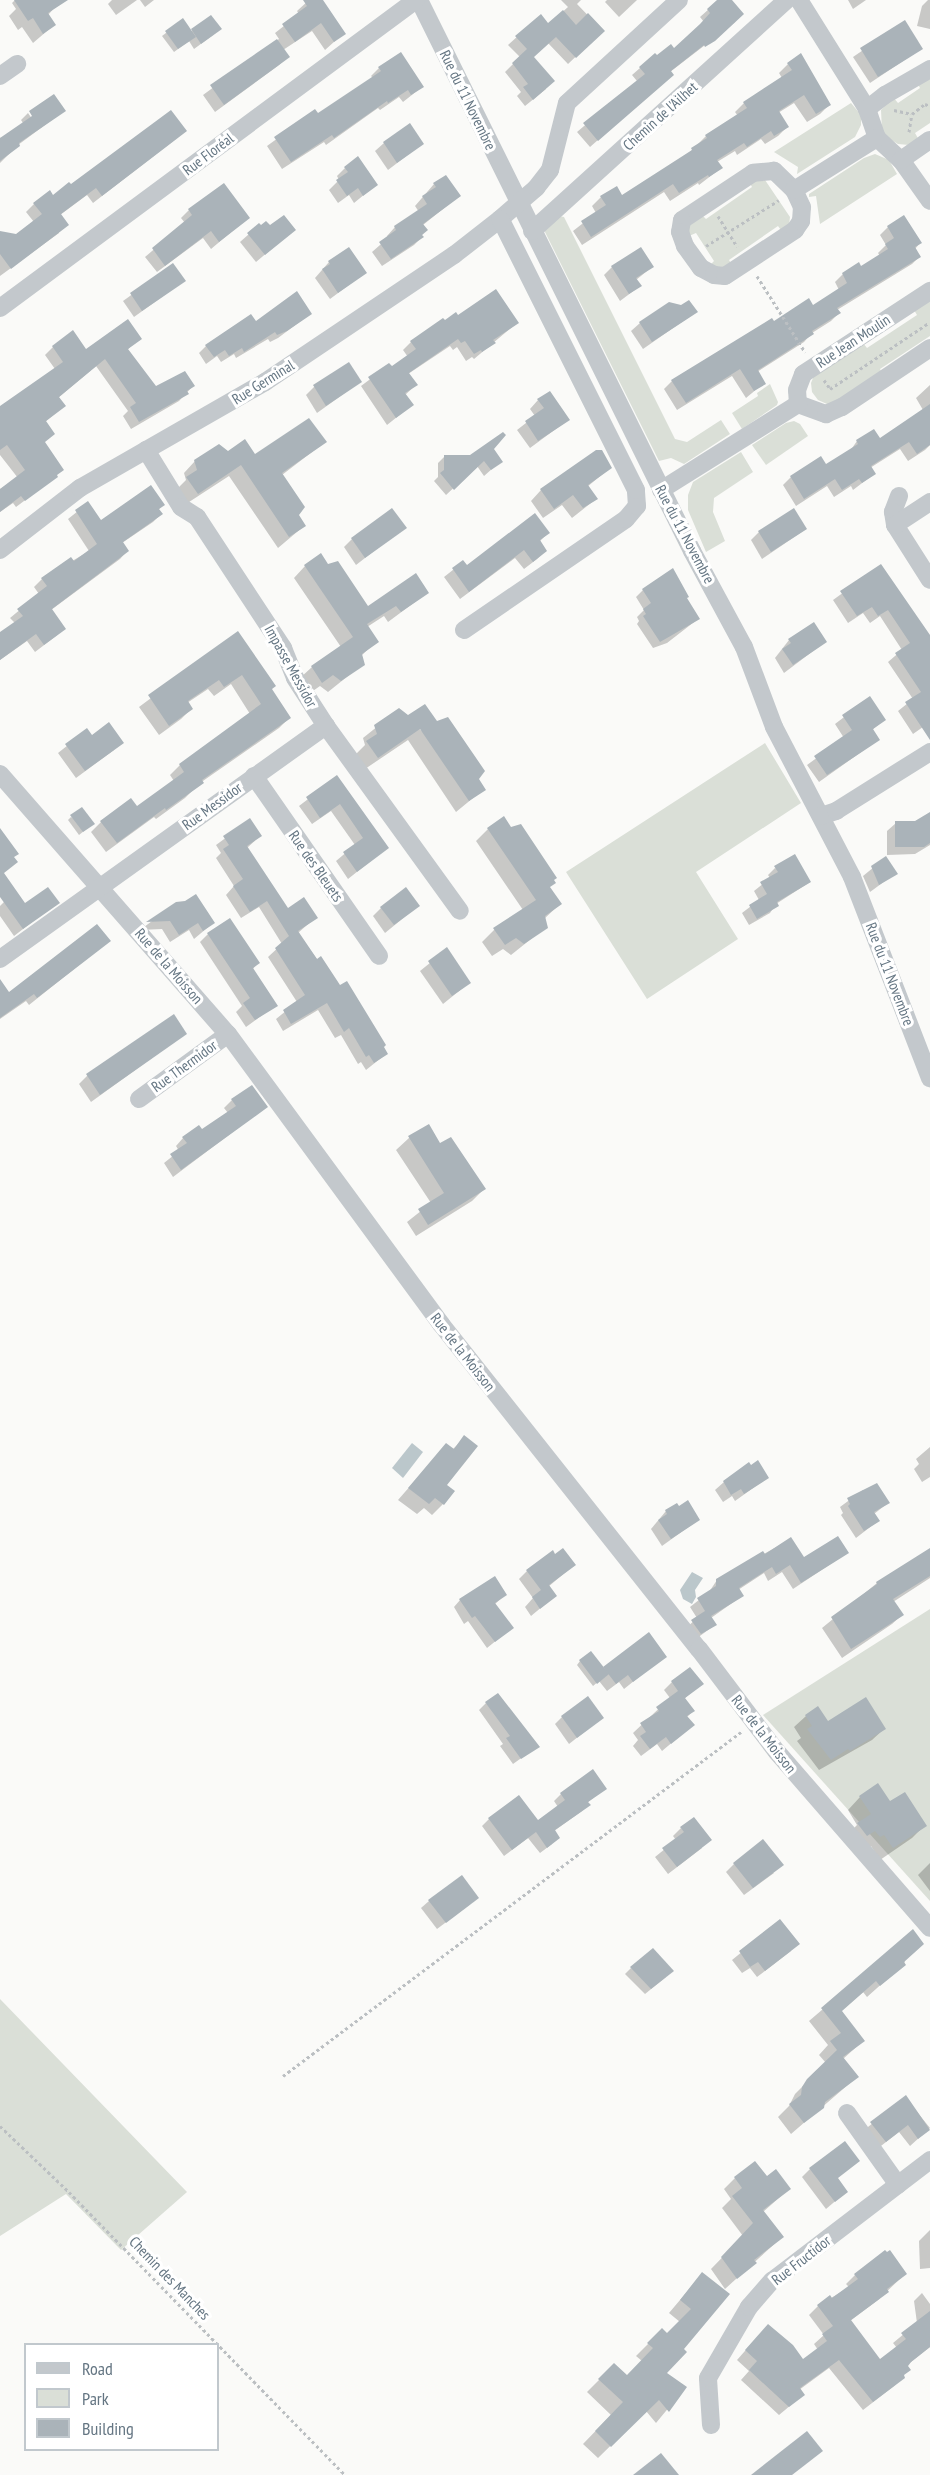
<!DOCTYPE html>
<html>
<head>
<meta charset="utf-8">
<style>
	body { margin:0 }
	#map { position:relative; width:930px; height:2475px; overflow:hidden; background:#fafaf8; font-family:"PT Sans Narrow",sans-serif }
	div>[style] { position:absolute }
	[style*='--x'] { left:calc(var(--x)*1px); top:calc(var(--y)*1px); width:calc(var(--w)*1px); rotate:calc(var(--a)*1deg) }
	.green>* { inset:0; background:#dadfd7 }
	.water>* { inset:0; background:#bbc7cb }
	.shadow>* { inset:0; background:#0003 }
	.building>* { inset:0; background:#aab3b9 }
	.path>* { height:3px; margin-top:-1.5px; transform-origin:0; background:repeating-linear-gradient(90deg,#bbbfc2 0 3px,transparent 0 6px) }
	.minor>* { height:18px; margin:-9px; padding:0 9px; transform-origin:9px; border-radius:9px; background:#c3c8cc }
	span { translate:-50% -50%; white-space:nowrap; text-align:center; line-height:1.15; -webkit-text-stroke:6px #fff; paint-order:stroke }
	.street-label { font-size:15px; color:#657683 }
	.legend { position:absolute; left:24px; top:2343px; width:195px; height:108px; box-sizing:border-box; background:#fff; border:2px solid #c1c8cd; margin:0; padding:8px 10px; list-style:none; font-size:18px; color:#657683 }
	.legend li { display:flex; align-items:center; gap:12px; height:30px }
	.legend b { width:30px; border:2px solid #c1c8cd }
</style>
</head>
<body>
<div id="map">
	<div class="green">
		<i style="clip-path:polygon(930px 79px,930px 123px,915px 133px,919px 140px,909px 145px,898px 144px,888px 138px,882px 131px,881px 110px,893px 97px,898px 103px,920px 88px,917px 82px)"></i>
		<i style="clip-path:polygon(851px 103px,861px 115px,861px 125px,855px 137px,797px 174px,798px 167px,774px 152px)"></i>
		<i style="clip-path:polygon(875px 154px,889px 160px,897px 174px,820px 224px,816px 196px,809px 197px,809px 194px,864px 158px)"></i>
		<i style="clip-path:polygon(765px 180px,790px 217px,789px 225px,783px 233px,778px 226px,729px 260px,732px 265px,727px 269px,709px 266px,714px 261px,696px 233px,689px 236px,688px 224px,701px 214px,706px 219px,752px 187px,749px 182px)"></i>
		<i style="clip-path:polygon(554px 215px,564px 217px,675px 439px,687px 442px,721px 420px,730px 434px,684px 464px,671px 458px,659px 461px,543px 228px)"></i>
		<i style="clip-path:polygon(930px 300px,930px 336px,880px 369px,883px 375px,836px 404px,827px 404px,818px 400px,812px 392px,811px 383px,815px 373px,863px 343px,867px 348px,917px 315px,914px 310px)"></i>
		<i style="clip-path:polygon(770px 384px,778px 402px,777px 405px,742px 429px,732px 413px,758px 396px,757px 393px)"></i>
		<i style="clip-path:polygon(794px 421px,800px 424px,808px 436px,766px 465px,752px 445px,786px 423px)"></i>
		<i style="clip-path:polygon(741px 452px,753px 472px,714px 498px,713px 512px,725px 541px,706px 552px,688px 510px,688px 495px,693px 482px)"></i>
		<i style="clip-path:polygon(765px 743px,801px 803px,696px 872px,738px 939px,647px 999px,566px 872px)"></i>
		<i style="clip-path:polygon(930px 1609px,930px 1901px,763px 1715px)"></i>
		<i style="clip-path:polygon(0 1999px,187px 2192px,121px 2250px,66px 2194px,0 2236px)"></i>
	</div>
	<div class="water">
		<i style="clip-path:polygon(412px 1443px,423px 1452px,403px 1478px,392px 1468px)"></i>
		<i style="clip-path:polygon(692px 1572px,703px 1578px,695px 1590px,696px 1597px,692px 1604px,683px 1599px,680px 1590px)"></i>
	</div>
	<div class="shadow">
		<i style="clip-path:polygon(15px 0,54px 0,57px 5px,48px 15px,54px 25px,33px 43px,22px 27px,18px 30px,9px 16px,16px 9px,12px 3px)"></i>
		<i style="clip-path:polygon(112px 0,137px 0,116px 15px,108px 4px)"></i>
		<i style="clip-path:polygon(140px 0,154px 0,145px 7px)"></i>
		<i style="clip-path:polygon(309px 0,321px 0,344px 33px,325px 50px,312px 31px,283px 50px,288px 57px,279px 65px,215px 112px,203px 95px,279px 39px,275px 33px,299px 14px,297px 11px)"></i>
		<i style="clip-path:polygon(561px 0,581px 0,577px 4px,603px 31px,568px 64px,548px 43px,533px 57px,546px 89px,525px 106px,517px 96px,521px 92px,505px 72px,520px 57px,508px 45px,540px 16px,548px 25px,568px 7px)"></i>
		<i style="clip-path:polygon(607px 0,637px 0,619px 17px,605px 2px)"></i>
		<i style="clip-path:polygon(719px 0,730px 0,735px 22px,670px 72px,664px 82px,590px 147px,577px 132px,637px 81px,632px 75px,640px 68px,674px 50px,704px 22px,700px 17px)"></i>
		<i style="clip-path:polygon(848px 0,866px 0,853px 9px)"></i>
		<i style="clip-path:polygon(928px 0,930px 0,930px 29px,917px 26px,922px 6px)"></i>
		<i style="clip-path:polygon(211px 17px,213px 35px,194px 49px,189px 41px,174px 52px,162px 36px,183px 20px,191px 32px)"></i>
		<i style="clip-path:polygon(904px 22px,921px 49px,870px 83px,853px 57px)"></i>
		<i style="clip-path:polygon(788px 64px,829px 105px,820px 114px,807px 122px,794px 103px,778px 113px,787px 127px,778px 136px,765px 144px,761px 139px,737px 155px,735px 151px,717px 162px,721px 168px,699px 185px,698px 183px,670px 201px,664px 192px,582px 245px,573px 231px,596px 213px,592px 206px,601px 197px,616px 188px,622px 197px,685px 157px,706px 136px,738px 116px,735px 112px,744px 103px,782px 78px,779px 73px)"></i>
		<i style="clip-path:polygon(379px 68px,422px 87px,403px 102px,399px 97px,380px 110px,378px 108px,326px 145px,324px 142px,282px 169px,267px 146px,315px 111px,318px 115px,373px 78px,371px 76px)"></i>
		<i style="clip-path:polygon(64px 111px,18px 145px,0 163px,0 137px,1px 139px,23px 123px,21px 120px,28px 113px,35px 123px)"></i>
		<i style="clip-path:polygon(177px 138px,93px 203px,87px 195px,60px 215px,59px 233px,0 276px,0 236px,16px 235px,34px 222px,26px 212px,34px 204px)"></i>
		<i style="clip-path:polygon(384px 143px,422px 144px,388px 170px,375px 151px)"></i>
		<i style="clip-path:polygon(345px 168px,376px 185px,354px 203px,349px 195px,338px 203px,329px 190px,339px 180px,337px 176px)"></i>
		<i style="clip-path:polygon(434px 184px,459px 196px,423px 225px,422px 237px,414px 245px,382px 266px,372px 252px,388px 238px,387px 236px,395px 227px,419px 212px,415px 206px)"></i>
		<i style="clip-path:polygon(189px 210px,248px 218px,211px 249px,203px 238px,157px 272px,145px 257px,185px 223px,181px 218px)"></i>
		<i style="clip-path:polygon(259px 225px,294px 230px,256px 262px,240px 242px)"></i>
		<i style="clip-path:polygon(888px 227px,920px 243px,915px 249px,919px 257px,912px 264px,837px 310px,839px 313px,831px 321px,812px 333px,804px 342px,757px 372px,764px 383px,746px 398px,732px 376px,677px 410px,664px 389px,672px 381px,772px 320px,774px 323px,813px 307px,839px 290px,835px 282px,843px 274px,861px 268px,880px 256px,878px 253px,886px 245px,880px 235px)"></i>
		<i style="clip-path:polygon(349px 249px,365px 273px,330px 299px,315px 278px,329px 262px)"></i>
		<i style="clip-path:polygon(173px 265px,184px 281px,134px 317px,123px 301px)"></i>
		<i style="clip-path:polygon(612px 267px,652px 267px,636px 280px,640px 286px,620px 301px,604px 275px)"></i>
		<i style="clip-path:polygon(696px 312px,643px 349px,631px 331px,640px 323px)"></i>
		<i style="clip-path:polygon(310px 314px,278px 338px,270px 342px,268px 339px,236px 358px,234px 354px,221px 362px,217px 356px,206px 364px,199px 353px,206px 346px,255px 323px)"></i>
		<i style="clip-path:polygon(457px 317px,517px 323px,474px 359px,472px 357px,466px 361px,457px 347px,453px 350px,450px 346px,408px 374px,416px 385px,405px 395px,412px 405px,387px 425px,361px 386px,389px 365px,391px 368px,408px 357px,403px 350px,411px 342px)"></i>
		<i style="clip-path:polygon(140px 338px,127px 350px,156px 388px,193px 386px,179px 401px,131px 429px,123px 416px,128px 411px,96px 366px,58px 398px,64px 406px,45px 422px,44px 443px,56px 477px,16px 507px,13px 503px,0 512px,0 489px,18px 478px,0 455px,0 408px,55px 369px,45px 355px,53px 347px,86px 351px)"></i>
		<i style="clip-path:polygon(360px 382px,317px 413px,306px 395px,314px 387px)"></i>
		<i style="clip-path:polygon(930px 385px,930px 445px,925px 450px,908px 461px,900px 449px,870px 468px,874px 474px,853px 490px,851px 486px,834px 497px,827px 486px,796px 506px,783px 485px,791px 477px,826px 466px,850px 451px,857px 441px,879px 440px,923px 410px,916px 398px)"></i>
		<i style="clip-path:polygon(538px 400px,568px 420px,530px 448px,517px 430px,535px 416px,530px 409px)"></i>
		<i style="clip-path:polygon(325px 442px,282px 475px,297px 515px,304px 526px,278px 548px,229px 476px,186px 504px,176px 490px,186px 480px,184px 473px,195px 461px,228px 453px,255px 456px)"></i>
		<i style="clip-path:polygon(492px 449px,501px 461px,484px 476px,477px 466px,446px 495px,434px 481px,438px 477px,438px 463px,445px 456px,470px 456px)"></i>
		<i style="clip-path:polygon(610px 468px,587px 487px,596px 499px,572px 518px,562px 505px,543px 518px,531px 501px,541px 490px)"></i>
		<i style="clip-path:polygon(88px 503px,100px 523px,163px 505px,158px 510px,161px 514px,153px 522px,122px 543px,127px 551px,120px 559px,51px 610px,64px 629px,56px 636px,35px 652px,27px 641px,0 660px,0 633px,15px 623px,10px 618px,39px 594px,34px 587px,42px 579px,89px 551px,68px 519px)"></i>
		<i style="clip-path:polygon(405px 527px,356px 565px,344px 547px,352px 539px)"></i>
		<i style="clip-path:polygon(806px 529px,762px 559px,751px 540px,759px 532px)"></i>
		<i style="clip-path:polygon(548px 533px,539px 542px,545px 551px,537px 559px,524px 569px,515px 558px,460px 599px,444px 577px,463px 562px,467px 567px)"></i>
		<i style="clip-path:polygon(305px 566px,368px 608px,427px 593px,388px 622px,384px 616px,367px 627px,377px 641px,361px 656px,363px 664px,328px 692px,320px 686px,310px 693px,300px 678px,312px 667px,341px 647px,294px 578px)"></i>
		<i style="clip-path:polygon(880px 566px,930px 638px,930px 722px,913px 734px,898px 711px,913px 699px,888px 662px,902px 650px,880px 616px,870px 623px,863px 613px,848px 623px,833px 600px)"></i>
		<i style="clip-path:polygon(643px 590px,698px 619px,667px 643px,653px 648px,637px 624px,639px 621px,637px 617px,644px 610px,636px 597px)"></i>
		<i style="clip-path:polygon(237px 634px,289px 718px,279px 728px,190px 790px,193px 790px,185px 798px,156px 819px,154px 817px,106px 852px,91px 832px,101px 822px,137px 808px,174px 781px,170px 775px,180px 765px,250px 714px,231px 684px,214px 696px,208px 689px,187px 703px,191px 709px,181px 719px,159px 735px,139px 707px)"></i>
		<i style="clip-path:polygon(789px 640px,825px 642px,784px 673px,775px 658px)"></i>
		<i style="clip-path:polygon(869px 698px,884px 720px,872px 730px,878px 740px,819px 782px,807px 765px,844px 738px,835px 724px)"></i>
		<i style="clip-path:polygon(398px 710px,477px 780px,484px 789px,456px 812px,408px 740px,365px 769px,355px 755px,365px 745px,363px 738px)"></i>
		<i style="clip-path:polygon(87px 730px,92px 737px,114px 750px,76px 778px,58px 753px)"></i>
		<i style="clip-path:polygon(337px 777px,387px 848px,348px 879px,336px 861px,355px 845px,331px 811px,312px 824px,299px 806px)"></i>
		<i style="clip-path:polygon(930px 814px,930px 845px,915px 854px,887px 855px,887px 831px,896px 823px,916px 823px)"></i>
		<i style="clip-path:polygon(71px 817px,89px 827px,79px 835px,68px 820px)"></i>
		<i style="clip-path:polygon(250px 820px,260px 836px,247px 848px,287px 910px,316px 917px,298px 933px,386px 1054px,366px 1070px,361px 1062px,358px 1064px,341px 1035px,335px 1038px,318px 1010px,283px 1031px,276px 1019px,297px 1002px,268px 957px,282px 944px,259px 907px,241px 918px,226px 895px,234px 886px,216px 858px,221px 853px,216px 845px)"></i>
		<i style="clip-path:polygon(488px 829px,549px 888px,560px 904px,544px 919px,546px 927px,511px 955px,503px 949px,492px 956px,482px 942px,494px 930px,523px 910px,476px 841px)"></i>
		<i style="clip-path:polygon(885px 858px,896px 873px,870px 892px,863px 876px)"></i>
		<i style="clip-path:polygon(775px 868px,810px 882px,776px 904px,770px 913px,749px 925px,742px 913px,759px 900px,754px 891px,770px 878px,768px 875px)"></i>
		<i style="clip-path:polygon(4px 902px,25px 905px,58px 902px,14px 936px,0 916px,0 906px)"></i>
		<i style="clip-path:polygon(175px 904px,213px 923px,194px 939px,189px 930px,170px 942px,162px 929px,140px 930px)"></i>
		<i style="clip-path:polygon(418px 906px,385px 933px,373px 916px,381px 908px)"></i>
		<i style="clip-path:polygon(208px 934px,258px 963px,252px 970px,276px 1005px,246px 1027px,236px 1012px,242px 1006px,200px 942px)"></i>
		<i style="clip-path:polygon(109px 941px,29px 1005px,26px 1001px,0 1019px,0 995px,9px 995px)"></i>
		<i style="clip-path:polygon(446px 950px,469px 983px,443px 1004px,420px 971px)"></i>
		<i style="clip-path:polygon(185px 1034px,91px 1102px,79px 1084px,87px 1076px)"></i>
		<i style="clip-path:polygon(232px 1100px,266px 1107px,173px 1177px,164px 1163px,179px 1151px,176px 1146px,183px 1138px,201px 1132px,228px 1113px,224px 1108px)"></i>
		<i style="clip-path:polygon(429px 1126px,439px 1146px,484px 1189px,472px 1201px,416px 1236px,407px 1222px,431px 1203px,396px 1150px,409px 1138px)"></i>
		<i style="clip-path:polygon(465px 1437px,445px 1485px,443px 1504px,432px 1515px,424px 1508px,417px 1514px,398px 1500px,446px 1445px,452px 1450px)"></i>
		<i style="clip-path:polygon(930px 1447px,930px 1477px,922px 1482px,914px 1469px,919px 1464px,916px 1459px)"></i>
		<i style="clip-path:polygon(767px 1478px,735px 1501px,732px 1496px,723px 1502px,715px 1490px,724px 1482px)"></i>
		<i style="clip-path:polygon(863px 1490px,888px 1503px,874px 1514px,878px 1521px,856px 1538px,841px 1515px,843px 1513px,840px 1507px)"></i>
		<i style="clip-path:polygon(666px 1511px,698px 1520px,662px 1546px,651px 1529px)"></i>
		<i style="clip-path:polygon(791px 1539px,803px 1559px,847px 1553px,793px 1589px,782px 1572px,768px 1581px,764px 1573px,738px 1590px,742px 1596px,711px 1618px,715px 1625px,693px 1641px,685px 1629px,697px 1618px,690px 1607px,709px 1592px,717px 1580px)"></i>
		<i style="clip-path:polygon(930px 1550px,930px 1578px,893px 1602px,902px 1615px,892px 1624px,842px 1658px,822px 1628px,877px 1583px)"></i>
		<i style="clip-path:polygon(555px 1556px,574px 1565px,548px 1587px,555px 1596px,531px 1616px,525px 1607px,533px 1598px,519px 1579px,527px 1571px)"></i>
		<i style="clip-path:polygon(505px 1595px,495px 1604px,512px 1628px,487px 1648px,468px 1621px,464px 1624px,454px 1607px,460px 1600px)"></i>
		<i style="clip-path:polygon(665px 1656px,624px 1689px,619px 1682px,607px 1691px,599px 1681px,593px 1686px,577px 1665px,580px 1661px,603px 1670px)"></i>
		<i style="clip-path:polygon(672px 1682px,702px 1683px,684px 1699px,693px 1711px,687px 1717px,693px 1725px,662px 1751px,657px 1744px,641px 1756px,633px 1746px,638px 1740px,633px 1733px,670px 1698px,664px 1690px)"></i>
		<i style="clip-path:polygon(486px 1703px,538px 1746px,513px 1764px,500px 1746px,503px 1744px,479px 1710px)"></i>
		<i style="clip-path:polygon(806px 1716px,827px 1723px,884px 1729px,872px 1740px,819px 1770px,797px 1741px,801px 1738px,794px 1727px)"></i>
		<i style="clip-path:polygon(562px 1717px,602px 1718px,569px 1744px,555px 1724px)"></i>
		<i style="clip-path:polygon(605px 1788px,587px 1803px,582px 1811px,554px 1831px,552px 1844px,540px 1853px,528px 1838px,504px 1856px,482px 1826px,489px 1819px,538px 1822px,558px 1807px,554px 1801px,561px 1794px)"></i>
		<i style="clip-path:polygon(860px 1797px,890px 1803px,925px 1825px,912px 1838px,880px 1860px,871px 1846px,867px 1849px,845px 1837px,857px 1825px,848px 1810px)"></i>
		<i style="clip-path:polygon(681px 1828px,702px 1848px,668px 1874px,655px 1857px,676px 1840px,673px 1836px)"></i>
		<i style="clip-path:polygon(930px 1863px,930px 1891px,918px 1875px)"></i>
		<i style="clip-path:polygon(734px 1864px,774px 1873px,744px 1895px,726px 1872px)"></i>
		<i style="clip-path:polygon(429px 1901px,469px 1905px,437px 1929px,421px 1908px)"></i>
		<i style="clip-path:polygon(780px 1921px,791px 1951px,757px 1977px,750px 1968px,742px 1973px,732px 1960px)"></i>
		<i style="clip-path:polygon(913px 1932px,904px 1964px,867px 1997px,863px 1992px,840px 2012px,863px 2041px,843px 2059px,857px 2077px,791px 2134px,778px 2117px,789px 2106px,795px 2094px,826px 2063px,819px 2055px,828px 2045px,809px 2021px)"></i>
		<i style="clip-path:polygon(631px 1968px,666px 1977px,645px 1994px,625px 1974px)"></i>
		<i style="clip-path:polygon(905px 2097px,930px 2128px,910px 2146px,899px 2132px,877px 2149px,863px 2131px)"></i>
		<i style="clip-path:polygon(810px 2169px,837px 2179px,846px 2192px,826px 2209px,802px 2177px)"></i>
		<i style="clip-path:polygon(735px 2178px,766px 2178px,789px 2189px,763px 2212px,782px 2237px,725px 2289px,711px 2269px,743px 2236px,722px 2208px,731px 2199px,724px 2189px)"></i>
		<i style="clip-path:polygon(930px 2230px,930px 2268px,920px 2269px,919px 2241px)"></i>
		<i style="clip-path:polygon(702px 2274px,682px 2349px,664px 2374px,685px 2388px,656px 2423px,646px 2411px,598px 2458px,583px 2444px,611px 2415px,587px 2392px,614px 2365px,627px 2377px,642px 2361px,636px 2356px,662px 2330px,667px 2335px,680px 2322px,669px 2313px)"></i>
		<i style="clip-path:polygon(905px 2274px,878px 2300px,850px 2321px,880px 2361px,897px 2348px,893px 2343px,917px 2323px,914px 2301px,922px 2293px,930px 2304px,930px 2347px,906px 2366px,903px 2377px,894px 2386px,863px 2410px,829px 2368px,799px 2390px,803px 2395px,779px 2415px,741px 2380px,749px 2371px,737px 2360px,759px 2335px,803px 2361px,818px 2350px,814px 2344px,824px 2335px,809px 2315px,818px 2306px,849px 2287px,846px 2284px,855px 2275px)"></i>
	</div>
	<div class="building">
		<i style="clip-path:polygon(14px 0,68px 0,48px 13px,56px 25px,43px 34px,33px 18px,28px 21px)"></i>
		<i style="clip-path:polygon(303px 0,323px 0,346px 34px,334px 42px,321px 23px,295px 42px,282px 24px,307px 6px)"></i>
		<i style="clip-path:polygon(717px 0,732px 0,744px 14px,715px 41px,705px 47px,704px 45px,671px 71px,674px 75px,598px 141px,583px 123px,645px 74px,639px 67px,655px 53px,657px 55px,671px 44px,674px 48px,700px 24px,710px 13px,707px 9px)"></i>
		<i style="clip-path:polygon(563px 10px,576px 25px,588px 13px,605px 31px,576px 58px,556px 37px,534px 57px,555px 81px,533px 100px,523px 87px,528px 84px,512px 63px,527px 49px,515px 36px,541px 14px,548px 23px)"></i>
		<i style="clip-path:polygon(211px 15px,222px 29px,201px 44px,191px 29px)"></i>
		<i style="clip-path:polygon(183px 18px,196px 37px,178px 49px,165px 31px)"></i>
		<i style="clip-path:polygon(905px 20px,923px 49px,878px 77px,860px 48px)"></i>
		<i style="clip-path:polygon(277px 39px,290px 57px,224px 105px,210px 85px)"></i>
		<i style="clip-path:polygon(401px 52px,424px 87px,411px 95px,408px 90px,388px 103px,387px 101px,334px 138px,332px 135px,291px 162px,274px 137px,315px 109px,318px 113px,381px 71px,378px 67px)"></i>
		<i style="clip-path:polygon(801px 53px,831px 105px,816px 114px,804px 95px,779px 111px,789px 127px,774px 136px,771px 131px,747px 147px,744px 143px,717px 160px,723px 168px,709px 177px,708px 175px,679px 193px,673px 184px,591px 237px,581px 221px,606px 205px,600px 196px,617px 186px,622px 195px,692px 150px,691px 148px,707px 138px,705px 135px,747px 108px,743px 102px,792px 70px,787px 63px)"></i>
		<i style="clip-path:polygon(54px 94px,66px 111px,19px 143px,20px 146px,0 161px,0 138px,32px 116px,29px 111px)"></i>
		<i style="clip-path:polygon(171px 110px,187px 131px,102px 196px,96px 188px,61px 214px,69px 225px,11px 269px,0 254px,0 231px,16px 234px,42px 214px,33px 203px,50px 190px,53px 195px,69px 182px,71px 184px)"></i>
		<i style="clip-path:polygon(410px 123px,424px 144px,397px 163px,383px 142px)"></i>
		<i style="clip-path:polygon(358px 156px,378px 185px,363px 196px,358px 188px,347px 196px,336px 180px,348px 172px,344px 167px)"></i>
		<i style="clip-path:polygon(446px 175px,461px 196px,423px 224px,428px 230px,422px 235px,424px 237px,391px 259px,379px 242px,396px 230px,394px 226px,427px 204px,422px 196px,436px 187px,433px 183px)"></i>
		<i style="clip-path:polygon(224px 183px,250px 218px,219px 242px,211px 231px,165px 266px,152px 248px,192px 215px,188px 209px)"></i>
		<i style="clip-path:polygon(284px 215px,296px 230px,265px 255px,247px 233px,259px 223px,261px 225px,266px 221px,270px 225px)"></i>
		<i style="clip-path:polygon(904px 215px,922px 243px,915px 247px,921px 257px,837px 308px,841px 313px,812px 331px,814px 334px,758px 370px,766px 384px,754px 391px,740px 369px,686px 403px,671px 380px,772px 318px,774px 321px,809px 298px,813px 305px,847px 283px,842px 273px,859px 262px,861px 266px,888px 249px,885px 244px,894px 238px,887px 226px)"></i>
		<i style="clip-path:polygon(349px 247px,367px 273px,338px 293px,322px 269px,330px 264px,328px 261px)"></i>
		<i style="clip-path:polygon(641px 247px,654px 267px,636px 278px,642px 286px,629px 294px,611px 266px)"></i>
		<i style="clip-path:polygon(173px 263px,186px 281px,142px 311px,130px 293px)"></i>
		<i style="clip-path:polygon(496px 289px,519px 323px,493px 340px,496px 343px,482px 352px,481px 350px,474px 354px,465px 341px,461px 343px,458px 339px,409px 373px,418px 385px,405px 393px,414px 405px,396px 418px,368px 377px,389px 363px,392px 366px,416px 349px,410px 341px,443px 318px,445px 320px,456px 312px,458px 315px)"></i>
		<i style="clip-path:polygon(297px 291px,312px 314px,287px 331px,277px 335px,275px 332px,244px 352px,242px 348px,229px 356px,225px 350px,214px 357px,205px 345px,251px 314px,256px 321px)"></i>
		<i style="clip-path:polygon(689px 300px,698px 312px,652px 342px,639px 322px,669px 302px,681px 305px)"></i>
		<i style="clip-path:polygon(128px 319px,142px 339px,128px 349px,156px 386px,185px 371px,195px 386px,187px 391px,189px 394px,139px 422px,130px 407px,136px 403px,105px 359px,59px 397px,66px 406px,46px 421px,55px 434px,45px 442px,64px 470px,57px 475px,58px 477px,25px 501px,21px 496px,0 512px,0 489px,25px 470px,7px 445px,0 450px,0 406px,63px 362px,52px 346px,73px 330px,86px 349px)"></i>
		<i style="clip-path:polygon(349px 362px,362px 382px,326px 406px,313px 385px)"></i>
		<i style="clip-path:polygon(550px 391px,570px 420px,538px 441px,525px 421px,544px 408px,537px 399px)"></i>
		<i style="clip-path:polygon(930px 404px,930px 445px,917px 454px,909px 442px,871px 466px,876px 474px,862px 483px,859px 479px,842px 490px,835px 479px,804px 499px,790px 476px,821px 456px,826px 464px,858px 444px,856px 440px,874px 429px,880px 438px)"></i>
		<i style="clip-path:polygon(309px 418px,327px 442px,282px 473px,305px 507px,299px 515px,306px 526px,289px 537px,241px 465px,198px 494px,186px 477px,197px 470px,194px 460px,219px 444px,228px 451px,245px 439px,255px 454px)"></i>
		<i style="clip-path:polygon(503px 432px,506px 435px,494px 449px,503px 462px,491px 470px,484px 461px,454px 490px,440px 473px,444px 470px,444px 455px,470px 455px)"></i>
		<i style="clip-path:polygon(596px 450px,602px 450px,612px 468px,588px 485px,598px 499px,583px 508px,573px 495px,554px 509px,540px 489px)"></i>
		<i style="clip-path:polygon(151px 485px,165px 505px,159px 509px,163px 514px,123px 542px,129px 551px,52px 609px,66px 629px,44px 645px,36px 634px,0 660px,0 632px,23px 616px,17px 609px,47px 586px,41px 578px,71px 557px,74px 561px,97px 544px,75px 510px,88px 501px,101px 520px)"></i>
		<i style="clip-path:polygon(392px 508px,407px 528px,365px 558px,351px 538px)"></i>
		<i style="clip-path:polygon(794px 508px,807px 529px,771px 552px,758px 531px)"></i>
		<i style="clip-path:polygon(535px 513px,550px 533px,540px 540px,547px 551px,533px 562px,524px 550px,469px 592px,452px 568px,463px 560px,467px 565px)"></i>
		<i style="clip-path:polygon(321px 553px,328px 564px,338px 561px,368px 606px,416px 573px,429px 593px,401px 612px,396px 606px,367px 624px,379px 642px,362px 654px,365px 665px,341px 681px,333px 675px,322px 683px,311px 666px,353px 637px,304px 565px)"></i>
		<i style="clip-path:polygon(881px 564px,930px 635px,930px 740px,905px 702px,921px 692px,895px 653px,910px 643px,888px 610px,878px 616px,872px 607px,857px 616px,840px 591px)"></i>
		<i style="clip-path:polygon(673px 568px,689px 597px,687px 598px,700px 619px,660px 642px,643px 616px,646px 614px,643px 609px,651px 603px,642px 589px)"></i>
		<i style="clip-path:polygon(814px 622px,827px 642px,793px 665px,782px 649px,791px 643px,788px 639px)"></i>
		<i style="clip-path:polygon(238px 631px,276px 686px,272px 689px,291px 718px,202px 780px,204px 783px,166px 810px,165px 808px,117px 843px,100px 821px,131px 798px,137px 806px,184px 772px,179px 764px,261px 704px,242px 675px,224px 687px,219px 680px,188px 701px,193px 709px,169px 726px,148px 695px)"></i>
		<i style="clip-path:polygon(870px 696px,886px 720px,873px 729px,880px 740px,827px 775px,814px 756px,852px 730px,842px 715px)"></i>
		<i style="clip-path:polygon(425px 704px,437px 721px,448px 717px,485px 771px,479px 779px,486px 790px,469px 801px,420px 729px,378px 758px,366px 741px,377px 734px,374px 725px,399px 708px,408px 715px)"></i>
		<i style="clip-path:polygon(109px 722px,124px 743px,85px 771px,65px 744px,87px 728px,92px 735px)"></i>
		<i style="clip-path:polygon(337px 775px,389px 848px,357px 872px,343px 852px,363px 838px,340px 804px,320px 818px,306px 797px)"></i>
		<i style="clip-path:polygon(82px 807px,95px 824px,83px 832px,70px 815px)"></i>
		<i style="clip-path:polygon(930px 812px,930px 843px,924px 847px,895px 847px,895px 821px,915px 821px)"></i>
		<i style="clip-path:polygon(504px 816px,511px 827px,521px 824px,557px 878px,554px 880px,556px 883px,550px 887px,562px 904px,545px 916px,548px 928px,524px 944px,516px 938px,505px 945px,493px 928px,536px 900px,487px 828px)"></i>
		<i style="clip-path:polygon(250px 818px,262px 836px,247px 846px,288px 908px,304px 897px,318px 918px,298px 931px,317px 959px,321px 956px,340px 985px,347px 981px,386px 1045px,384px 1047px,388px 1054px,374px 1063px,369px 1055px,366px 1057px,349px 1028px,344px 1032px,327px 1003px,291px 1024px,283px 1010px,305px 995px,275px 948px,289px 936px,267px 901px,250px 912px,233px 886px,243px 879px,223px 849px,229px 845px,223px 836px)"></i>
		<i style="clip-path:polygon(0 828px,19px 854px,14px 857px,18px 862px,4px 873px,25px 903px,48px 887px,60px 903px,23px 929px,0 897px)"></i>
		<i style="clip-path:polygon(795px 854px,811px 882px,777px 902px,779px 906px,757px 919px,749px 905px,767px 894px,760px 882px,778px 872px,774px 866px)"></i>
		<i style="clip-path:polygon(886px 856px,898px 874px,879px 885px,871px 866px)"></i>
		<i style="clip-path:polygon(406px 887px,420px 906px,394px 925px,380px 907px)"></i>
		<i style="clip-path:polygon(196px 894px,215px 923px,203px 931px,198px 923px,179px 935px,170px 921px,146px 922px,176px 902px,185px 901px)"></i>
		<i style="clip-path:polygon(230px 918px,260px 963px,253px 968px,278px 1006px,255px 1020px,243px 1003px,250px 998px,207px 933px)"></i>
		<i style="clip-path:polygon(97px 924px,111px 941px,37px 998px,34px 994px,0 1018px,0 979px,9px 992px)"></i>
		<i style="clip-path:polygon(447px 947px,471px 983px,452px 996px,428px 961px)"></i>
		<i style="clip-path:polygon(174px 1014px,187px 1034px,100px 1095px,86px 1074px)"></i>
		<i style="clip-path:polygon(252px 1085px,268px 1107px,181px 1170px,170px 1154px,187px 1143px,182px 1137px,199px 1125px,202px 1129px,236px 1106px,231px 1099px)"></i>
		<i style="clip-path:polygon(429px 1124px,440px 1143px,451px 1137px,486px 1189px,428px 1225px,418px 1209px,444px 1193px,408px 1136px)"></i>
		<i style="clip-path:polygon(464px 1435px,478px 1446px,447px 1485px,455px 1491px,444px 1505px,435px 1498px,429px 1504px,408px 1488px,446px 1443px,454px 1449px)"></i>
		<i style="clip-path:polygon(758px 1460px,769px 1478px,744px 1494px,741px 1489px,731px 1495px,723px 1481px,749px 1462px,751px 1465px)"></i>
		<i style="clip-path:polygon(877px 1483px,890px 1503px,874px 1512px,880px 1521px,864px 1531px,848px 1506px,850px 1504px,847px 1498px)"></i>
		<i style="clip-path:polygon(688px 1500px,700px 1520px,671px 1539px,658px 1520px,667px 1514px,665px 1510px,677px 1503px,679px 1506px)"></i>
		<i style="clip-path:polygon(838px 1536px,849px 1553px,801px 1583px,790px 1565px,776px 1574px,772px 1567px,739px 1588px,744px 1596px,711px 1616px,717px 1625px,701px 1634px,691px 1620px,705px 1611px,697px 1598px,716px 1586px,716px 1579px,763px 1551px,765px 1554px,791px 1537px,804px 1557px)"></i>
		<i style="clip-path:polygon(563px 1548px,576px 1565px,549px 1585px,557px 1596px,540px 1609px,532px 1597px,541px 1590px,526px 1570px,553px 1550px,555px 1554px)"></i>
		<i style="clip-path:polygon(930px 1548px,930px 1576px,893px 1599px,904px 1615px,851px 1649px,831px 1617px,877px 1584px,876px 1582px)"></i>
		<i style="clip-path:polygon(495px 1576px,507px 1595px,495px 1603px,514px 1628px,495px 1642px,475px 1616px,472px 1618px,459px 1599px)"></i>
		<i style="clip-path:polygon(649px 1632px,667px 1657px,633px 1682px,628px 1675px,616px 1684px,603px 1667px)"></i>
		<i style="clip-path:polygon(591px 1651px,609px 1674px,597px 1684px,579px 1660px)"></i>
		<i style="clip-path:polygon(690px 1667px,704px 1684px,685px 1698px,695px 1711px,687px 1716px,695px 1725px,671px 1744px,666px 1737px,650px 1749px,640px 1736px,646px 1732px,640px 1723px,659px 1711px,656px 1707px,678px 1691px,671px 1681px)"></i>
		<i style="clip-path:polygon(498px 1693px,540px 1747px,521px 1759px,506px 1738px,510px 1736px,485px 1702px)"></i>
		<i style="clip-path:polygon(588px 1696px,604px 1718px,577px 1738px,561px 1716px)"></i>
		<i style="clip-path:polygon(866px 1697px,886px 1729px,850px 1751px,848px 1749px,831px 1760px,807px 1729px,812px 1726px,805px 1715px,818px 1706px,828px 1721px)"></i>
		<i style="clip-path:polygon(593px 1769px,607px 1789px,588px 1802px,591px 1805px,555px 1830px,560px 1838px,547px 1848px,536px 1832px,512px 1850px,488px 1818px,519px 1795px,538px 1820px,565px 1800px,560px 1793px)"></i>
		<i style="clip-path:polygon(878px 1783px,890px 1801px,905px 1792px,927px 1826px,893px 1848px,884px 1835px,880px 1837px,875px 1831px,867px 1836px,857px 1823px,871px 1814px,859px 1796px)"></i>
		<i style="clip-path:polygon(694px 1817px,712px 1840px,677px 1867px,662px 1848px,684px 1832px,680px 1827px)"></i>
		<i style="clip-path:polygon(763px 1839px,784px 1865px,753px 1888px,733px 1863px)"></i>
		<i style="clip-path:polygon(462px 1875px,479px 1898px,446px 1923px,428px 1900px)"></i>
		<i style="clip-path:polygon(780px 1919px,800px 1944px,765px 1971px,758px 1962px,750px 1967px,739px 1951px)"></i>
		<i style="clip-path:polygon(913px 1929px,924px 1944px,904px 1962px,906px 1965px,880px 1986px,876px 1981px,842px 2011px,865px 2041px,843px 2057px,859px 2077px,825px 2102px,824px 2108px,804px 2123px,789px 2104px,801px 2095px,802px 2087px,807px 2079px,837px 2050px,830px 2041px,841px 2033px,821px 2008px)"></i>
		<i style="clip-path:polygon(653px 1948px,674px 1971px,651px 1989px,630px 1967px)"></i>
		<i style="clip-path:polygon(906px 2095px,930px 2130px,918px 2139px,908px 2125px,886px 2142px,870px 2122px)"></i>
		<i style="clip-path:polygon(845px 2141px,860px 2161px,838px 2178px,848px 2192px,835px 2202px,809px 2168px)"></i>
		<i style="clip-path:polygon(755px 2161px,767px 2176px,776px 2169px,791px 2189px,763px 2210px,784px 2237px,754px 2260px,757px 2263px,737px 2279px,721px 2257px,753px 2223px,732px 2196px,742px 2188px,734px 2177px)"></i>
		<i style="clip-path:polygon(885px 2250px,887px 2252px,890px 2250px,907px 2274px,887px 2289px,889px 2292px,851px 2320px,880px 2359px,906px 2339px,901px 2333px,930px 2311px,930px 2347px,911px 2362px,908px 2366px,911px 2370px,904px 2375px,905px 2378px,873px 2402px,839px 2360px,800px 2388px,805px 2395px,789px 2407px,749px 2370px,757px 2361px,745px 2350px,768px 2324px,793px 2345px,803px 2359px,827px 2341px,822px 2334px,833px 2326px,817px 2305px,830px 2295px,832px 2298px,858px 2279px,854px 2274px)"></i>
		<i style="clip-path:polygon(702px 2272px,730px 2294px,684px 2349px,687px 2352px,667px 2373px,687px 2387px,669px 2412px,659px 2400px,611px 2447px,595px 2431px,623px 2402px,598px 2379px,614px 2363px,627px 2375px,653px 2348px,647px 2343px,662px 2328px,667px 2333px,691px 2309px,680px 2300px)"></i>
		<i style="clip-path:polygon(807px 2431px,823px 2451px,792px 2475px,751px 2475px)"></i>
		<i style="clip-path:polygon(661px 2453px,679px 2475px,633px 2475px)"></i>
	</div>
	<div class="path">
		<i style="--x:894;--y:110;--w:17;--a:13"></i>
		<i style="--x:909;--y:132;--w:18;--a:-81"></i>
		<i style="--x:912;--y:114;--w:16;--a:-38"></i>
		<i style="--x:925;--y:104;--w:5;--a:22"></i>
		<i style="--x:718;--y:216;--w:36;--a:58"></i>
		<i style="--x:706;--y:246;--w:86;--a:-32.2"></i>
		<i style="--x:757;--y:276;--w:90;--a:57.7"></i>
		<i style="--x:824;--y:380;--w:9;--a:54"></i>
		<i style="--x:830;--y:389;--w:120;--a:-33.8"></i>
		<i style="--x:283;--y:2076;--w:573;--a:-36.91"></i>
		<i style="--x:0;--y:2126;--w:95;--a:43.7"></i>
		<i style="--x:69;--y:2192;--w:395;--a:45.7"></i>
	</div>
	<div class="minor">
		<i style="--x:419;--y:0;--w:615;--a:63.64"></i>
		<i style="--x:692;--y:551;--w:109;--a:61.6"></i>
		<i style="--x:744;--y:647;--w:85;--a:69.4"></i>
		<i style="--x:774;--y:727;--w:169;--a:62.5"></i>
		<i style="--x:852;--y:877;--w:216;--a:68.8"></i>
		<i style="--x:799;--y:0;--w:128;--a:58"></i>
		<i style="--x:867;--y:109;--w:31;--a:71"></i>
		<i style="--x:877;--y:138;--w:33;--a:43"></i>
		<i style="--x:901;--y:160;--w:50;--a:54.7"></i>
		<i style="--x:0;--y:76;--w:21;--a:-35"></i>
		<i style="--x:867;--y:109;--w:23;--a:-38"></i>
		<i style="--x:885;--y:95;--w:52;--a:-30"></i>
		<i style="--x:901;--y:160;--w:35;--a:-35"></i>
		<i style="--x:794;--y:190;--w:28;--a:-136"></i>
		<i style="--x:774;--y:171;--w:21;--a:175"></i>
		<i style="--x:753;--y:173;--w:85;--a:146.5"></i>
		<i style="--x:682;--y:220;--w:12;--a:99"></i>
		<i style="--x:680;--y:232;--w:15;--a:70"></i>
		<i style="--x:685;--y:246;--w:27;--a:54"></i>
		<i style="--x:701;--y:268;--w:15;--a:28"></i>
		<i style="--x:714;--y:275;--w:11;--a:5"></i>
		<i style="--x:725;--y:276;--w:84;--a:-33.3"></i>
		<i style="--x:795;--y:230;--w:11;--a:-56"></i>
		<i style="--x:801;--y:221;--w:14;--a:-86"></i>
		<i style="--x:802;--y:207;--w:19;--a:-115"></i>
		<i style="--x:794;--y:190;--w:98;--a:-32.1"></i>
		<i style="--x:532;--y:231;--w:344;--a:-42.2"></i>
		<i style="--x:0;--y:308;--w:518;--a:-36.52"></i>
		<i style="--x:798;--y:404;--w:14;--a:-94"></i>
		<i style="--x:797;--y:390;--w:17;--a:-69"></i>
		<i style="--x:803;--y:374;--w:152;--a:-33.2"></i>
		<i style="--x:798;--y:404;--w:30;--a:20"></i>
		<i style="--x:826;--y:414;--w:17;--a:-24"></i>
		<i style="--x:842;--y:407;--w:106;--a:-33.8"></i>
		<i style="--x:146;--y:450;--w:67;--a:58.4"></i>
		<i style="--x:181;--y:507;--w:19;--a:32"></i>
		<i style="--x:197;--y:517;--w:157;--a:56.7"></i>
		<i style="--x:283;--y:648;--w:32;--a:68"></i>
		<i style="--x:295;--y:678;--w:57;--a:57.1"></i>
		<i style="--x:326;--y:726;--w:228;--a:54.1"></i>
		<i style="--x:661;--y:490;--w:162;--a:-32.1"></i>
		<i style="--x:899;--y:496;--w:17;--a:111"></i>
		<i style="--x:893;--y:512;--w:13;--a:81"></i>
		<i style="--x:895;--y:525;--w:65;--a:57.5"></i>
		<i style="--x:895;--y:525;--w:42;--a:-33.3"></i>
		<i style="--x:0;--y:550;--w:101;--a:-37.8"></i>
		<i style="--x:80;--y:488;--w:213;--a:-29.8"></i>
		<i style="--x:265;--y:382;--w:228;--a:-33.9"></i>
		<i style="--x:454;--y:255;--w:58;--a:-38"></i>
		<i style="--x:500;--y:219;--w:48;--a:-40.7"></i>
		<i style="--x:536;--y:188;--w:23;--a:-52"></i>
		<i style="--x:550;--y:170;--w:69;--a:-75.8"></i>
		<i style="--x:567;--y:103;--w:152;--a:-42.6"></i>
		<i style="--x:464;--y:630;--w:196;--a:-34.4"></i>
		<i style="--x:626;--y:519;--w:17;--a:-50"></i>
		<i style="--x:637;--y:506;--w:16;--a:-94"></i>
		<i style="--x:636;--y:490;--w:303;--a:-116.6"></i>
		<i style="--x:0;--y:774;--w:346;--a:48.8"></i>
		<i style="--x:228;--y:1034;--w:360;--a:53.7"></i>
		<i style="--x:441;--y:1324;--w:415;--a:51.6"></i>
		<i style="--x:699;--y:1649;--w:129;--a:52.9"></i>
		<i style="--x:777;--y:1752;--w:233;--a:49"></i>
		<i style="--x:254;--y:776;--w:219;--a:55.2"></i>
		<i style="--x:821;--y:816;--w:16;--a:-18"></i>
		<i style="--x:836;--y:811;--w:111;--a:-32.1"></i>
		<i style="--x:0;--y:959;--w:401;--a:-35.6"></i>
		<i style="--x:139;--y:1099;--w:110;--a:-36.1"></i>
		<i style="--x:847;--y:2113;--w:88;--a:54.7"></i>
		<i style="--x:711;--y:2425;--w:47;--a:-93.7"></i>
		<i style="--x:708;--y:2378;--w:82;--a:-60"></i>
		<i style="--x:749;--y:2307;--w:35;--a:-49"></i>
		<i style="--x:772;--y:2281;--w:199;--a:-37.4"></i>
	</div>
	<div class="street-label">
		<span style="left:468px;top:100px;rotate:64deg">Rue du 11 Novembre</span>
		<span style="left:660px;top:116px;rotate:-42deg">Chemin de l'Ailhet</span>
		<span style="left:208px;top:154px;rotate:-37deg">Rue Floréal</span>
		<span style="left:853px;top:341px;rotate:-33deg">Rue Jean Moulin</span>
		<span style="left:263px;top:382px;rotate:-32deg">Rue Germinal</span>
		<span style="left:685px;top:534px;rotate:62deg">Rue du 11 Novembre</span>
		<span style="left:291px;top:666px;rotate:61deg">Impasse Messidor</span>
		<span style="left:212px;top:806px;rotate:-36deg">Rue Messidor</span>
		<span style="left:316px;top:866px;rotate:55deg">Rue des Bleuets</span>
		<span style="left:169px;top:966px;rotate:49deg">Rue de la Moisson</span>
		<span style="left:890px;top:974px;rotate:69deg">Rue du 11 Novembre</span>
		<span style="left:184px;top:1066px;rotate:-36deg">Rue Thermidor</span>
		<span style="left:463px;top:1352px;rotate:52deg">Rue de la Moisson</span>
		<span style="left:764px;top:1734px;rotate:52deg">Rue de la Moisson</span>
		<span style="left:801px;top:2260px;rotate:-38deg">Rue Fructidor</span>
		<span style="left:170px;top:2278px;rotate:46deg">Chemin des Manches</span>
	</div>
	<ul class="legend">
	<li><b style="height:8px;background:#c3c8cc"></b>Road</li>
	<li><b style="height:16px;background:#dadfd7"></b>Park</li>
	<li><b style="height:16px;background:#aab3b9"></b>Building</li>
	</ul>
</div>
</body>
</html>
